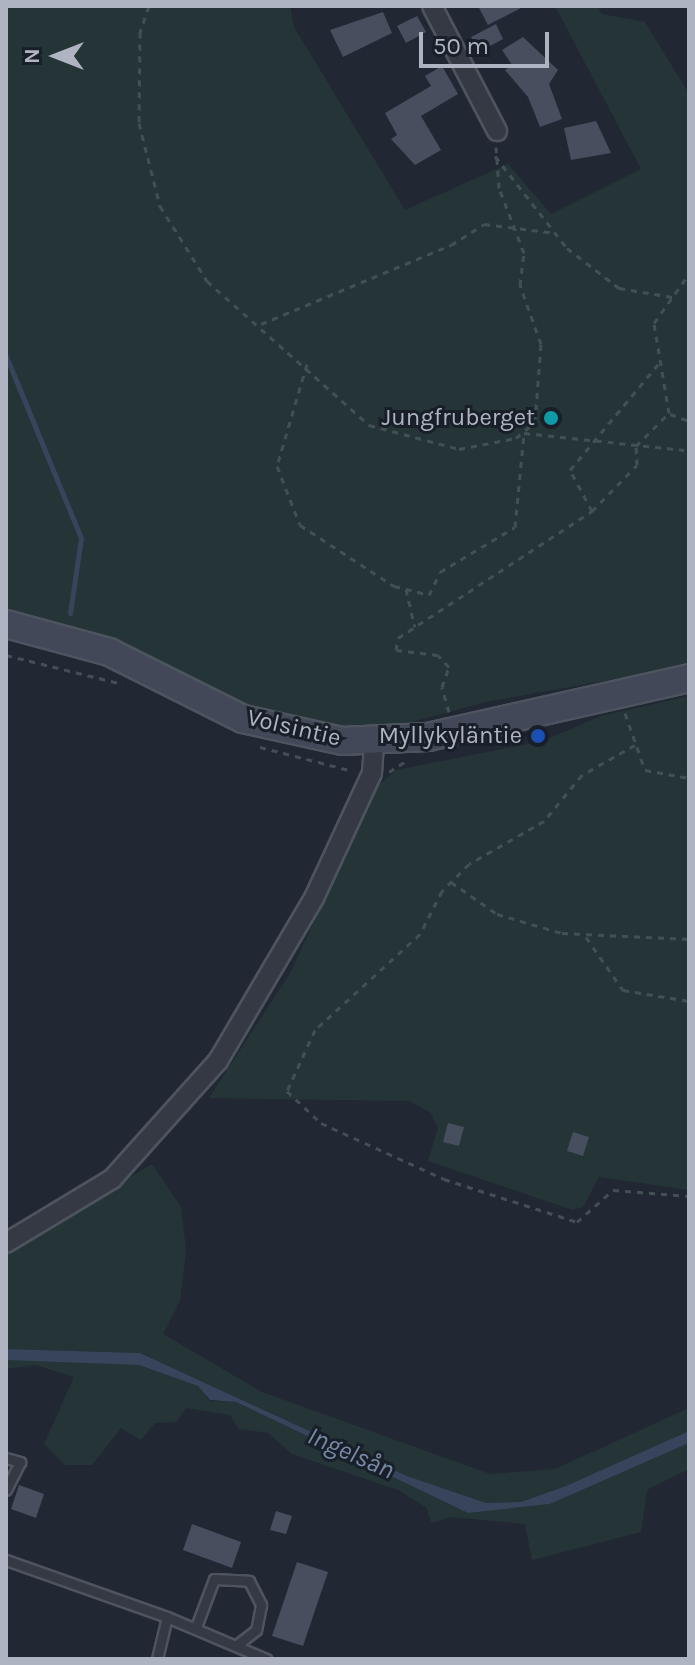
<!DOCTYPE html>
<html>
<head>
<meta charset="utf-8">
<style>
	body { margin:0 }
	#map { position:relative; width:695px; height:1665px; overflow:hidden; background:#212733; font-family:Karla,sans-serif }
	div>[style] { position:absolute }
	[style*='--x'] { left:calc(var(--x)*1px); top:calc(var(--y)*1px); width:calc(var(--w)*1px); rotate:calc(var(--a)*1deg) }
	.green>* { inset:0; background:#253537 }
	.water>* { inset:0; background:#37445b }
	.stream>* { height:5px; margin:-2.5px; padding:0 2.5px; transform-origin:2.5px; border-radius:2.5px; background:#37445b }
	.building>* { inset:0; background:#474e5d }
	.path>* { height:3px; margin-top:-1.5px; transform-origin:0; background:repeating-linear-gradient(90deg,#425054 0 6px,transparent 0 12px) }
	.roads { filter:drop-shadow(2px 0 #4e545f) drop-shadow(-2px 0 #4e545f) drop-shadow(0 2px #4e545f) drop-shadow(0 -2px #4e545f) }
	.lane>* { height:9px; margin:-4.5px; padding:0 4.5px; transform-origin:4.5px; border-radius:4.5px; background:#343944 }
	.street>* { height:18px; margin:-9px; padding:0 9px; transform-origin:9px; border-radius:9px; background:#343944 }
	.secondary>* { height:26px; margin:-13px; padding:0 13px; transform-origin:13px; border-radius:13px; background:#424857 }
	.dots>* { width:22px; height:22px; translate:-50% -50%; box-sizing:border-box; border:4px solid #191f28; border-radius:50% }
	span { translate:-50% -50%; white-space:nowrap; text-align:center; line-height:1.15; -webkit-text-stroke:6px #191f28; paint-order:stroke }
	.poi-label { font-size:24px; color:#aeb4c1 }
	.right { translate:-100% -50%; text-align:right }
	.street-label { font-size:24px; color:#aeb4c1 }
	.water-label { font-size:26px; color:#7889a8; font-style:italic }
	.frame { position:absolute; inset:0; border:8px solid #aeb4c1; pointer-events:none }
	.north { position:absolute; left:16px; top:16px; width:80px; height:80px; -webkit-text-stroke:6px #191f28; paint-order:stroke; rotate:270deg; font-size:22px; font-weight:700; line-height:32px; text-align:center; color:#aeb4c1 }
	.north::after { content:''; display:block; margin:auto; width:28px; height:36px; background:#aeb4c1; clip-path:polygon(50% 0,100% 100%,50% 72%,0 100%) }
	.scale { position:absolute; left:419px; top:32px; width:130px; height:36px; box-sizing:border-box; border:4px solid #aeb4c1; border-top:0; padding-left:10px; font-size:24px; line-height:28px; white-space:nowrap; color:#aeb4c1; -webkit-text-stroke:6px #191f28; paint-order:stroke }
</style>
</head>
<body>
<div id="map">
	<div class="green">
		<i style="clip-path:polygon(6px 6px,290px 6px,294px 27px,405px 210px,508px 164px,551px 214px,641px 169px,555px 6px,597px 6px,602px 14px,645px 22px,689px 94px,689px 666px,486px 702px,378px 731px,322px 730px,220px 697px,116px 638px,6px 610px)"></i>
		<i style="clip-path:polygon(689px 696px,689px 1190px,599px 1177px,583px 1207px,573px 1210px,428px 1161px,438px 1128px,431px 1113px,410px 1101px,209px 1098px,290px 973px,379px 785px,396px 770px,543px 741px,601px 716px)"></i>
		<i style="clip-path:polygon(152px 1164px,181px 1207px,186px 1250px,180px 1301px,163px 1334px,262px 1392px,490px 1474px,555px 1469px,689px 1408px,689px 1431px,567px 1486px,521px 1502px,486px 1503px,407px 1476px,140px 1353px,6px 1349px,6px 1254px)"></i>
		<i style="clip-path:polygon(17px 1359px,139px 1365px,198px 1386px,210px 1401px,236px 1402px,468px 1513px,550px 1504px,689px 1443px,689px 1469px,647px 1490px,641px 1532px,532px 1560px,525px 1524px,451px 1517px,431px 1523px,427px 1508px,398px 1490px,292px 1454px,268px 1433px,239px 1429px,230px 1415px,186px 1408px,176px 1422px,155px 1423px,141px 1440px,121px 1428px,92px 1465px,65px 1465px,44px 1444px,74px 1377px,36px 1365px,6px 1369px,6px 1360px)"></i>
	</div>
	<div class="water">
		<i style="clip-path:polygon(6px 1349px,140px 1353px,407px 1476px,486px 1503px,521px 1502px,566px 1486px,689px 1431px,689px 1443px,550px 1504px,468px 1513px,236px 1402px,210px 1400px,198px 1386px,139px 1365px,6px 1360px)"></i>
	</div>
	<div class="stream">
		<i style="--x:6;--y:356;--w:197;--a:67.6"></i>
		<i style="--x:81;--y:538;--w:76;--a:98.3"></i>
	</div>
	<div class="building">
		<i style="clip-path:polygon(478px 6px,525px 6px,488px 25px)"></i>
		<i style="clip-path:polygon(383px 12px,392px 33px,343px 57px,330px 30px)"></i>
		<i style="clip-path:polygon(417px 16px,426px 32px,406px 43px,397px 26px)"></i>
		<i style="clip-path:polygon(496px 24px,503px 39px,479px 52px,471px 37px)"></i>
		<i style="clip-path:polygon(523px 37px,558px 70px,549px 84px,562px 119px,540px 127px,528px 97px,505px 70px,512px 65px,502px 50px)"></i>
		<i style="clip-path:polygon(442px 66px,458px 94px,421px 116px,441px 150px,415px 165px,391px 139px,397px 135px,385px 113px,431px 86px,425px 76px)"></i>
		<i style="clip-path:polygon(596px 121px,611px 153px,571px 160px,564px 128px)"></i>
		<i style="clip-path:polygon(448px 1123px,464px 1127px,459px 1146px,443px 1142px)"></i>
		<i style="clip-path:polygon(573px 1132px,589px 1137px,583px 1156px,567px 1151px)"></i>
		<i style="clip-path:polygon(19px 1485px,44px 1494px,36px 1518px,11px 1509px)"></i>
		<i style="clip-path:polygon(276px 1511px,292px 1516px,286px 1534px,270px 1530px)"></i>
		<i style="clip-path:polygon(192px 1524px,241px 1542px,232px 1568px,183px 1550px)"></i>
		<i style="clip-path:polygon(297px 1562px,328px 1572px,303px 1646px,272px 1636px)"></i>
	</div>
	<div class="path">
		<i style="--x:149;--y:6;--w:28;--a:109"></i>
		<i style="--x:140;--y:32;--w:91;--a:90.6"></i>
		<i style="--x:139;--y:123;--w:86;--a:75.8"></i>
		<i style="--x:160;--y:206;--w:89;--a:57.9"></i>
		<i style="--x:207;--y:281;--w:217;--a:41.6"></i>
		<i style="--x:369;--y:425;--w:93;--a:14.9"></i>
		<i style="--x:459;--y:449;--w:58;--a:-10.9"></i>
		<i style="--x:516;--y:438;--w:25;--a:-40"></i>
		<i style="--x:535;--y:422;--w:78;--a:-85.6"></i>
		<i style="--x:541;--y:344;--w:63;--a:-109.6"></i>
		<i style="--x:520;--y:285;--w:32;--a:-83"></i>
		<i style="--x:524;--y:253;--w:70;--a:-111"></i>
		<i style="--x:499;--y:188;--w:41;--a:-94.2"></i>
		<i style="--x:495;--y:156;--w:117;--a:52"></i>
		<i style="--x:567;--y:248;--w:66;--a:37.6"></i>
		<i style="--x:619;--y:288;--w:54;--a:9.6"></i>
		<i style="--x:261;--y:324;--w:206;--a:-22.6"></i>
		<i style="--x:451;--y:245;--w:39;--a:-32"></i>
		<i style="--x:484;--y:224;--w:72;--a:7.2"></i>
		<i style="--x:307;--y:364;--w:106;--a:106.4"></i>
		<i style="--x:277;--y:466;--w:63;--a:68.7"></i>
		<i style="--x:300;--y:525;--w:112;--a:33"></i>
		<i style="--x:394;--y:586;--w:36;--a:14"></i>
		<i style="--x:429;--y:595;--w:25;--a:-64"></i>
		<i style="--x:440;--y:572;--w:87;--a:-31"></i>
		<i style="--x:515;--y:527;--w:94;--a:-84.5"></i>
		<i style="--x:524;--y:433;--w:161;--a:6.1"></i>
		<i style="--x:670;--y:414;--w:20;--a:20"></i>
		<i style="--x:592;--y:511;--w:47;--a:-118.2"></i>
		<i style="--x:570;--y:470;--w:141;--a:-50.2"></i>
		<i style="--x:406;--y:589;--w:39;--a:77"></i>
		<i style="--x:6;--y:655;--w:120;--a:14"></i>
		<i style="--x:449;--y:712;--w:26;--a:-106"></i>
		<i style="--x:442;--y:687;--w:21;--a:-71"></i>
		<i style="--x:449;--y:667;--w:16;--a:-133"></i>
		<i style="--x:438;--y:655;--w:42;--a:-173.2"></i>
		<i style="--x:396;--y:650;--w:12;--a:-81"></i>
		<i style="--x:398;--y:638;--w:232;--a:-33.2"></i>
		<i style="--x:592;--y:511;--w:64;--a:-45.6"></i>
		<i style="--x:637;--y:465;--w:19;--a:-93"></i>
		<i style="--x:636;--y:446;--w:47;--a:-45"></i>
		<i style="--x:669;--y:413;--w:91;--a:-99.5"></i>
		<i style="--x:654;--y:323;--w:60;--a:-54.5"></i>
		<i style="--x:625;--y:713;--w:60;--a:70.7"></i>
		<i style="--x:645;--y:770;--w:45;--a:10.3"></i>
		<i style="--x:635;--y:745;--w:61;--a:150.5"></i>
		<i style="--x:582;--y:775;--w:60;--a:129.6"></i>
		<i style="--x:544;--y:821;--w:86;--a:150.2"></i>
		<i style="--x:469;--y:864;--w:38;--a:135"></i>
		<i style="--x:442;--y:891;--w:48;--a:117.1"></i>
		<i style="--x:420;--y:934;--w:142;--a:137.6"></i>
		<i style="--x:315;--y:1030;--w:67;--a:114.7"></i>
		<i style="--x:287;--y:1091;--w:47;--a:43.3"></i>
		<i style="--x:321;--y:1123;--w:135;--a:24.5"></i>
		<i style="--x:444;--y:1179;--w:140;--a:17.9"></i>
		<i style="--x:577;--y:1222;--w:48;--a:-41.6"></i>
		<i style="--x:613;--y:1190;--w:76;--a:4.5"></i>
		<i style="--x:260;--y:747;--w:96;--a:14.5"></i>
		<i style="--x:389;--y:772;--w:20;--a:-33"></i>
		<i style="--x:451;--y:882;--w:56;--a:34.8"></i>
		<i style="--x:497;--y:914;--w:68;--a:16.3"></i>
		<i style="--x:562;--y:933;--w:127;--a:2.7"></i>
		<i style="--x:586;--y:937;--w:65;--a:55.1"></i>
		<i style="--x:623;--y:990;--w:67;--a:9.5"></i>
	</div>
	<div class="roads">
		<div class="lane">
			<i style="--x:6;--y:1458;--w:15;--a:16"></i>
			<i style="--x:20;--y:1462;--w:31;--a:117"></i>
			<i style="--x:6;--y:1560;--w:171;--a:19.5"></i>
			<i style="--x:167;--y:1617;--w:43;--a:103.4"></i>
			<i style="--x:167;--y:1617;--w:108;--a:23"></i>
			<i style="--x:196;--y:1627;--w:51;--a:-69.4"></i>
			<i style="--x:214;--y:1579;--w:35;--a:3"></i>
			<i style="--x:249;--y:1581;--w:27;--a:63"></i>
			<i style="--x:261;--y:1605;--w:25;--a:101"></i>
			<i style="--x:256;--y:1630;--w:24;--a:142"></i>
		</div>
		<div class="street">
			<i style="--x:432;--y:6;--w:141;--a:62.5"></i>
			<i style="--x:6;--y:1243;--w:124;--a:-31.1"></i>
			<i style="--x:112;--y:1179;--w:159;--a:-48.1"></i>
			<i style="--x:218;--y:1061;--w:189;--a:-59.5"></i>
			<i style="--x:314;--y:898;--w:138;--a:-65.1"></i>
			<i style="--x:372;--y:773;--w:30;--a:-86"></i>
		</div>
		<div class="secondary">
			<i style="--x:6;--y:624;--w:107;--a:15.2"></i>
			<i style="--x:109;--y:652;--w:150;--a:26.6"></i>
			<i style="--x:243;--y:719;--w:101;--a:12.5"></i>
			<i style="--x:342;--y:741;--w:86;--a:-2.7"></i>
			<i style="--x:428;--y:737;--w:268;--a:-12.7"></i>
		</div>
	</div>
	<div class="dots">
		<i style="left:551px;top:418px;background:#0f9aa8"></i>
		<i style="left:538px;top:736px;background:#1a4fb4"></i>
	</div>
	<div class="poi-label">
		<span class="right" style="left:535px;top:418px">Jungfruberget</span>
		<span class="right" style="left:522px;top:736px">Myllykyläntie</span>
	</div>
	<div class="street-label">
		<span style="left:294px;top:728px;rotate:13deg">Volsintie</span>
	</div>
	<div class="water-label">
		<span style="left:351px;top:1453px;rotate:24deg">Ingelsån</span>
	</div>
	<div class="frame"></div>
	<div class="north">N</div>
	<div class="scale">50 m</div>
</div>
</body>
</html>
